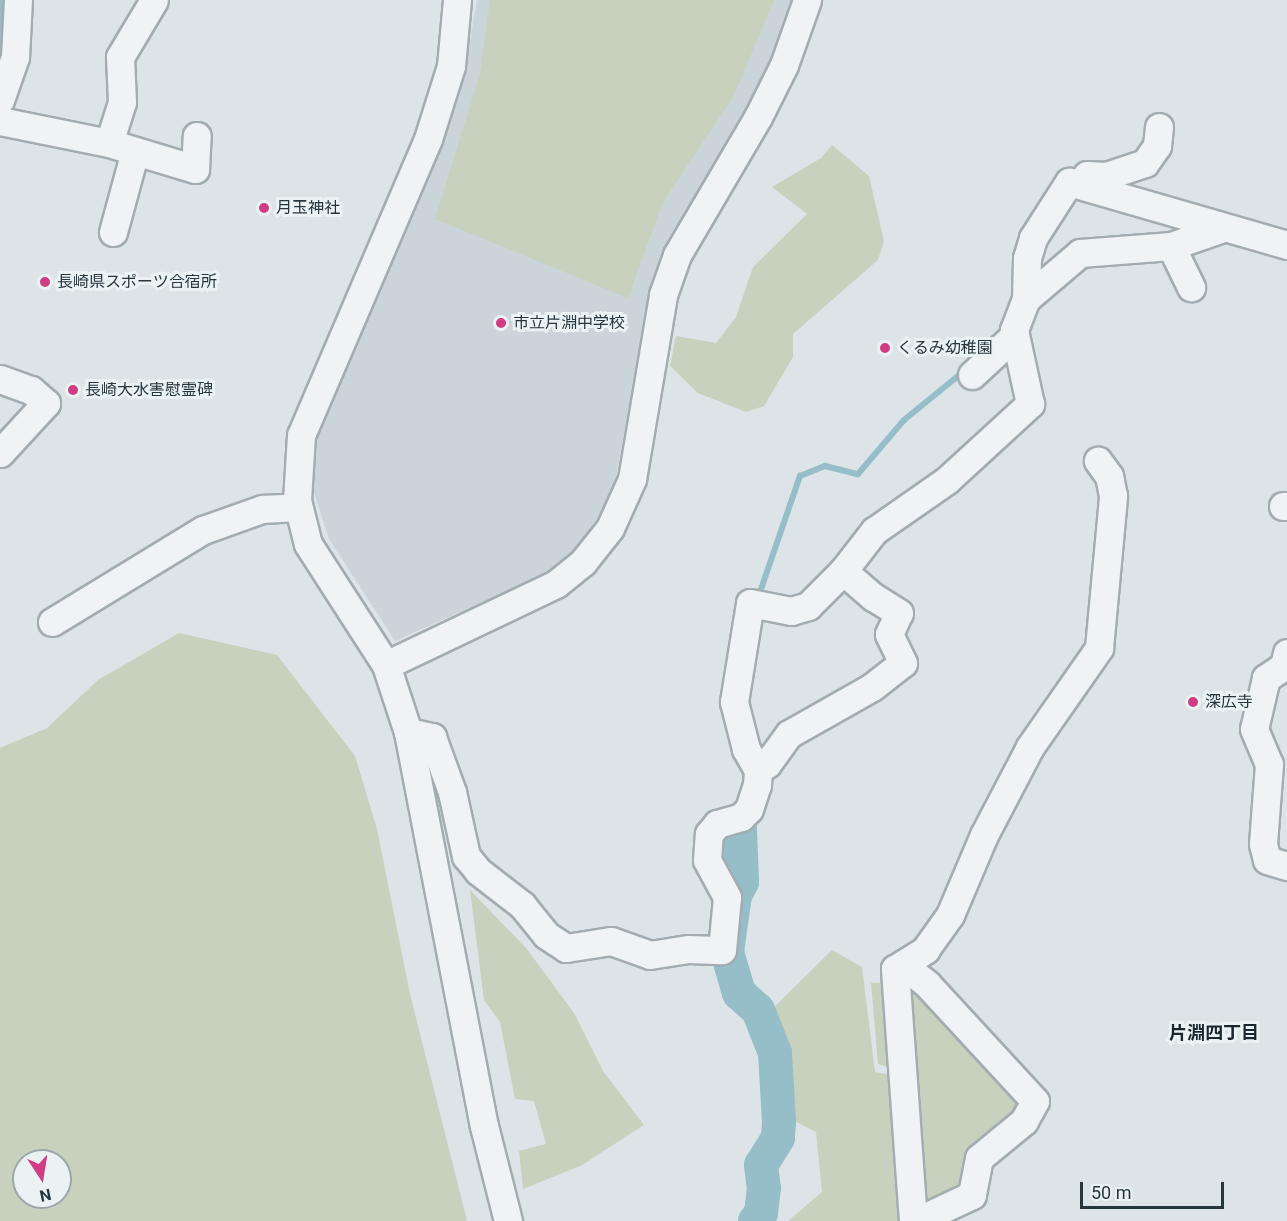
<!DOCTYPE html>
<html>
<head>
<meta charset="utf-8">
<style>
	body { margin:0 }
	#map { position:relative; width:1287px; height:1221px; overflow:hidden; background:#dce4e7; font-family:Roboto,"Noto Sans JP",sans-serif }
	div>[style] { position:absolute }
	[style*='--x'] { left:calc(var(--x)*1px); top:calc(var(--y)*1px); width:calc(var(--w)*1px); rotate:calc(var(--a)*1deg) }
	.built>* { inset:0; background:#cad4d9 }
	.green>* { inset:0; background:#c8d1bd }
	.water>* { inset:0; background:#96bec8 }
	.stream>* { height:6px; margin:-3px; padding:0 3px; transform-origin:3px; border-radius:3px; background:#96bec8 }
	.river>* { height:34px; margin:-17px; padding:0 17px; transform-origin:17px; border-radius:17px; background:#96bec8 }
	.roads { filter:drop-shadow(2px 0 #a2acb1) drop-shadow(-2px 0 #a2acb1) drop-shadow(0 2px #a2acb1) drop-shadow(0 -2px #a2acb1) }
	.minor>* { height:27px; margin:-13.5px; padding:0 13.5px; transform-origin:13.5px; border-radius:13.5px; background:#eff3f5 }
	.dots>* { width:16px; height:16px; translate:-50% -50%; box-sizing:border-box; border:3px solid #ebf2f4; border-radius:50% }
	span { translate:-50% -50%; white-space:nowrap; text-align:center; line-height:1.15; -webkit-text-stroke:6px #ebf2f4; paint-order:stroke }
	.poi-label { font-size:16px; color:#26363d }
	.left { translate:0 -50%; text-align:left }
	.neighbourhood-label { font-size:18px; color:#18262d; font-weight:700 }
	.north { position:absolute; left:12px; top:1149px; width:60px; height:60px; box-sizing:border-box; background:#ebf2f4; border:2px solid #9ca7ab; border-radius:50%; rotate:168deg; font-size:16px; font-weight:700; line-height:24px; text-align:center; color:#26363d }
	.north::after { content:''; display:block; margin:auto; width:21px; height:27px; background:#d03d83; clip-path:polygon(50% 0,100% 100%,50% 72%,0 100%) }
	.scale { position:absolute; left:1080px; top:1182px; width:144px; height:27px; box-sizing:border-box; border:3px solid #26363d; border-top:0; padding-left:8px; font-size:18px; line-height:21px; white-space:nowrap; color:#26363d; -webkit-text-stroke:4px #ebf2f4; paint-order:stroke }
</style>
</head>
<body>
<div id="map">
	<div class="built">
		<i style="clip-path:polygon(477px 0,793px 0,762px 88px,674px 230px,653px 281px,613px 492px,584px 539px,554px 570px,395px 641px,329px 539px,312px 486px,316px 438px,340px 366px,464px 76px)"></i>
	</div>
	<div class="green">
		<i style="clip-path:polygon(490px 0,774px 0,734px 95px,663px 202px,628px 298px,435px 219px,480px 74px)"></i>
		<i style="clip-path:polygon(832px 145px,869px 176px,884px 241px,878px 260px,793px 334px,793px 357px,764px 406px,746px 412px,698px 393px,670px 366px,676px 336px,716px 343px,736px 317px,753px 267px,807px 214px,772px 187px,821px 158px)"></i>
		<i style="clip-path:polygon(evenodd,179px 633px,277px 655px,355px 756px,377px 829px,410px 994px,467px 1221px,0 1221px,0 748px,47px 728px,98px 680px,179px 633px,24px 1161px,60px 1161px,60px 1197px,24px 1197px,24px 1161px)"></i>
		<i style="clip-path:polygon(470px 890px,527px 949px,574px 1013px,603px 1071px,644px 1125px,582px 1165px,523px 1189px,519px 1151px,546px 1144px,534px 1101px,515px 1099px,500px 1022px,484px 1000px)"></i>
		<i style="clip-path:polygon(832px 950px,862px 967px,875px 1072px,893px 1075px,899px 1221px,788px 1221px,822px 1192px,816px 1132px,783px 1115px,781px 1040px,769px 1012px)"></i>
		<i style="clip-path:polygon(909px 982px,1026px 1099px,968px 1190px,921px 1211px,912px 1074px,878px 1064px,871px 983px)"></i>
	</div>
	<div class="water">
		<i style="clip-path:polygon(0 0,10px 0,0 77px)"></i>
	</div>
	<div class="stream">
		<i style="--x:760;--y:592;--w:123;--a:-71"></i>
		<i style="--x:800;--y:476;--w:27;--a:-22"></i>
		<i style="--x:825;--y:466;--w:34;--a:14"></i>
		<i style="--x:858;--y:474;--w:71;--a:-49.6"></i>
		<i style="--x:904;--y:420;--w:77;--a:-39.2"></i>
	</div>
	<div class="river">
		<i style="--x:740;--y:829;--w:53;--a:87.8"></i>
		<i style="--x:742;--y:882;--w:15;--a:118"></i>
		<i style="--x:735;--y:895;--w:58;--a:98"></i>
		<i style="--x:727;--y:952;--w:43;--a:73.7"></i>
		<i style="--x:739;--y:993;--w:25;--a:42"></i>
		<i style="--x:758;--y:1010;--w:46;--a:68.4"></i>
		<i style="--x:775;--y:1053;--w:69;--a:86.7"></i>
		<i style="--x:779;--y:1122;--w:16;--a:94"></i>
		<i style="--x:778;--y:1138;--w:32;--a:122"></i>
		<i style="--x:761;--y:1165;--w:23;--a:83"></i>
		<i style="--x:764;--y:1188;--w:25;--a:97"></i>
		<i style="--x:761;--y:1213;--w:10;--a:127"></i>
	</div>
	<div class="roads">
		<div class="minor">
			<i style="--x:457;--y:0;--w:66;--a:95.2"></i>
			<i style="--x:451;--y:66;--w:77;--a:107.5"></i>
			<i style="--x:428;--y:139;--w:322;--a:113.2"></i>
			<i style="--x:301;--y:435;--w:65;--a:93.5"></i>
			<i style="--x:297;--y:500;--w:45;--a:76"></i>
			<i style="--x:308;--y:544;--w:144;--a:57.2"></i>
			<i style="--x:386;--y:665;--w:71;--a:71.8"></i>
			<i style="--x:408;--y:732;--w:401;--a:79.1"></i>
			<i style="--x:484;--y:1126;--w:98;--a:75.8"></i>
			<i style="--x:0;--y:100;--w:46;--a:-70.8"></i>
			<i style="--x:15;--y:57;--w:57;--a:-87"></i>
			<i style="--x:0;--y:121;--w:111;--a:11.4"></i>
			<i style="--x:109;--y:143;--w:90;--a:16.8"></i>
			<i style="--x:195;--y:169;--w:33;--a:-87"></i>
			<i style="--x:109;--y:143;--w:43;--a:-72.4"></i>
			<i style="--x:122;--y:102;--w:45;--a:-92.5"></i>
			<i style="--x:120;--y:57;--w:66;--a:-59.2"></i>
			<i style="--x:1081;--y:182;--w:9;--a:-49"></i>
			<i style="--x:1087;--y:175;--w:19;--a:3"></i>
			<i style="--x:1106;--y:176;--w:41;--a:-18.4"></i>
			<i style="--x:1145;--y:163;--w:21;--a:-55"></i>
			<i style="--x:1157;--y:146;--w:19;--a:-84"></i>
			<i style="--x:113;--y:232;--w:84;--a:-74.8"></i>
			<i style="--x:1171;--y:246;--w:46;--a:64"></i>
			<i style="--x:1026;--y:299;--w:71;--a:-40.4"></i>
			<i style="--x:1080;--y:253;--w:91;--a:-4.4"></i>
			<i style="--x:1171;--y:246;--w:55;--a:-19.1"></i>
			<i style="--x:972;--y:375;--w:57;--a:-42.9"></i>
			<i style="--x:0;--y:379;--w:33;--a:20"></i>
			<i style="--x:31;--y:390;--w:20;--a:41"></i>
			<i style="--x:46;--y:403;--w:68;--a:132.6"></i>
			<i style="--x:1283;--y:506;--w:4;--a:0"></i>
			<i style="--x:52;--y:622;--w:177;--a:-31.4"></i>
			<i style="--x:203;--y:530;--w:63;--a:-19.6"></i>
			<i style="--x:262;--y:509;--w:36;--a:-3"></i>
			<i style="--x:1287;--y:653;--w:13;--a:103"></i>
			<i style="--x:1284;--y:666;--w:22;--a:146"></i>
			<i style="--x:1266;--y:678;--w:52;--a:103.2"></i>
			<i style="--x:1254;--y:729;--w:38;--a:67"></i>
			<i style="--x:1269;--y:764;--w:80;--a:94.3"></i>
			<i style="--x:1263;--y:844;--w:16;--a:76"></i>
			<i style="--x:1267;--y:860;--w:21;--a:17"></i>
			<i style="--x:386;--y:665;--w:188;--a:-25.5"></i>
			<i style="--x:556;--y:584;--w:35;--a:-39"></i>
			<i style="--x:583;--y:562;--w:43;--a:-51.5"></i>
			<i style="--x:610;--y:528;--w:54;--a:-65.8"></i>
			<i style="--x:632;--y:479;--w:187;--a:-80.4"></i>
			<i style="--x:663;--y:295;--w:42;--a:-70.7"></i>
			<i style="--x:677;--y:255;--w:160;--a:-59.6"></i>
			<i style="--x:758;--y:117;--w:58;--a:-63.4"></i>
			<i style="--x:784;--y:65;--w:69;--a:-70.5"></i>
			<i style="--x:408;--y:732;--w:25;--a:12"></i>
			<i style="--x:432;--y:737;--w:59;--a:70"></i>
			<i style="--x:452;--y:792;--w:66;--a:77.7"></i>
			<i style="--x:466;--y:856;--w:19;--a:51"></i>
			<i style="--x:478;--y:871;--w:56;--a:37.7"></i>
			<i style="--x:522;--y:905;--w:38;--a:51"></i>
			<i style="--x:546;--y:935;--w:24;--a:33"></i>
			<i style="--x:566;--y:948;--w:46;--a:-8.8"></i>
			<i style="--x:611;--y:941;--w:41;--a:19.7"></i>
			<i style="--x:650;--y:955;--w:39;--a:-9"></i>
			<i style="--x:689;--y:949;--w:33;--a:2"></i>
			<i style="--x:722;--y:950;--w:53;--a:-84.6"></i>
			<i style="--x:727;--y:897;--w:42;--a:-118.4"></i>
			<i style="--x:707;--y:860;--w:26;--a:-86"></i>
			<i style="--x:709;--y:834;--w:13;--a:-51"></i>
			<i style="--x:717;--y:824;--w:25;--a:-16"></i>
			<i style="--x:741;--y:817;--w:11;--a:-45"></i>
			<i style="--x:749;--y:809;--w:25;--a:-72"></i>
			<i style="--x:757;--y:785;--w:15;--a:-86"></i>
			<i style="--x:758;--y:770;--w:24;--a:-120"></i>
			<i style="--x:746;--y:749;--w:49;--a:-104.3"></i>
			<i style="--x:734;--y:702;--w:100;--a:-80.8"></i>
			<i style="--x:750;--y:603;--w:42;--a:11"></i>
			<i style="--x:791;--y:611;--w:18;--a:-16"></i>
			<i style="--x:808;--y:606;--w:49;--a:-45"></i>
			<i style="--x:843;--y:571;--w:51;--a:-52.2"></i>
			<i style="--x:874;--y:531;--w:89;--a:-34.9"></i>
			<i style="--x:947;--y:480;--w:113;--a:-42.5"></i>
			<i style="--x:1030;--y:404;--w:76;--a:-102.2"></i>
			<i style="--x:1014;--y:330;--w:33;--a:-69"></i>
			<i style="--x:1026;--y:299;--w:41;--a:-88.6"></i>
			<i style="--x:1027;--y:258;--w:21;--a:-73"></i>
			<i style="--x:1033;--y:238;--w:67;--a:-57.3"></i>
			<i style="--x:1069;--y:182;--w:227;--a:16.1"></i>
			<i style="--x:758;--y:770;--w:11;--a:-34"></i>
			<i style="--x:767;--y:764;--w:37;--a:-54"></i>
			<i style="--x:789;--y:734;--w:95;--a:-29.5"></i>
			<i style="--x:872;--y:687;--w:39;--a:-38"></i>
			<i style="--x:903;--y:663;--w:32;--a:-116"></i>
			<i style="--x:889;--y:634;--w:23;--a:-65"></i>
			<i style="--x:899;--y:613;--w:31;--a:-148"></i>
			<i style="--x:873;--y:597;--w:40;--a:-139"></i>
			<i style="--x:903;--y:965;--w:31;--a:38"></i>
			<i style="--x:927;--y:984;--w:159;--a:47.3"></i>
			<i style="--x:1035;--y:1101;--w:23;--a:119"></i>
			<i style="--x:1024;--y:1121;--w:58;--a:140.6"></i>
			<i style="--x:979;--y:1158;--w:38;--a:101"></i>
			<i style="--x:972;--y:1195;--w:61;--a:154.7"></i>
			<i style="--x:913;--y:1221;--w:253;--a:-94.1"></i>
			<i style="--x:895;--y:969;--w:36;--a:-32"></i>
			<i style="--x:925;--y:950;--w:43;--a:-54.5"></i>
			<i style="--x:950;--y:915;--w:87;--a:-67"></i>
			<i style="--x:984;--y:835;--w:99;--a:-62.4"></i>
			<i style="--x:1030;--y:747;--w:121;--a:-55.1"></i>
			<i style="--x:1099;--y:648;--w:153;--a:-84.7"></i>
			<i style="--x:1113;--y:496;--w:20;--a:-101"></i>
			<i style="--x:1109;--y:476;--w:19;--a:-126"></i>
		</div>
	</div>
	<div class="dots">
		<i style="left:264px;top:208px;background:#d03d83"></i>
		<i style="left:45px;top:282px;background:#d03d83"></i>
		<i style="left:501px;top:323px;background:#d03d83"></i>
		<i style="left:885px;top:348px;background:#d03d83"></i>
		<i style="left:73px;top:390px;background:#d03d83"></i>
		<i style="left:1193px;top:702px;background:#d03d83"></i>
	</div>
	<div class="poi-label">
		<span class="left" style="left:276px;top:208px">月玉神社</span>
		<span class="left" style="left:57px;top:282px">長崎県スポーツ合宿所</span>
		<span class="left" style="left:513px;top:323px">市立片淵中学校</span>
		<span class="left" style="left:897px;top:348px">くるみ幼稚園</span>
		<span class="left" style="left:85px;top:390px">長崎大水害慰霊碑</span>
		<span class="left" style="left:1205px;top:702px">深広寺</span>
	</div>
	<div class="neighbourhood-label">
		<span style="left:1214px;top:1033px">片淵四丁目</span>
	</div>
	<div class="north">N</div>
	<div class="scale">50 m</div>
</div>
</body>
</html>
